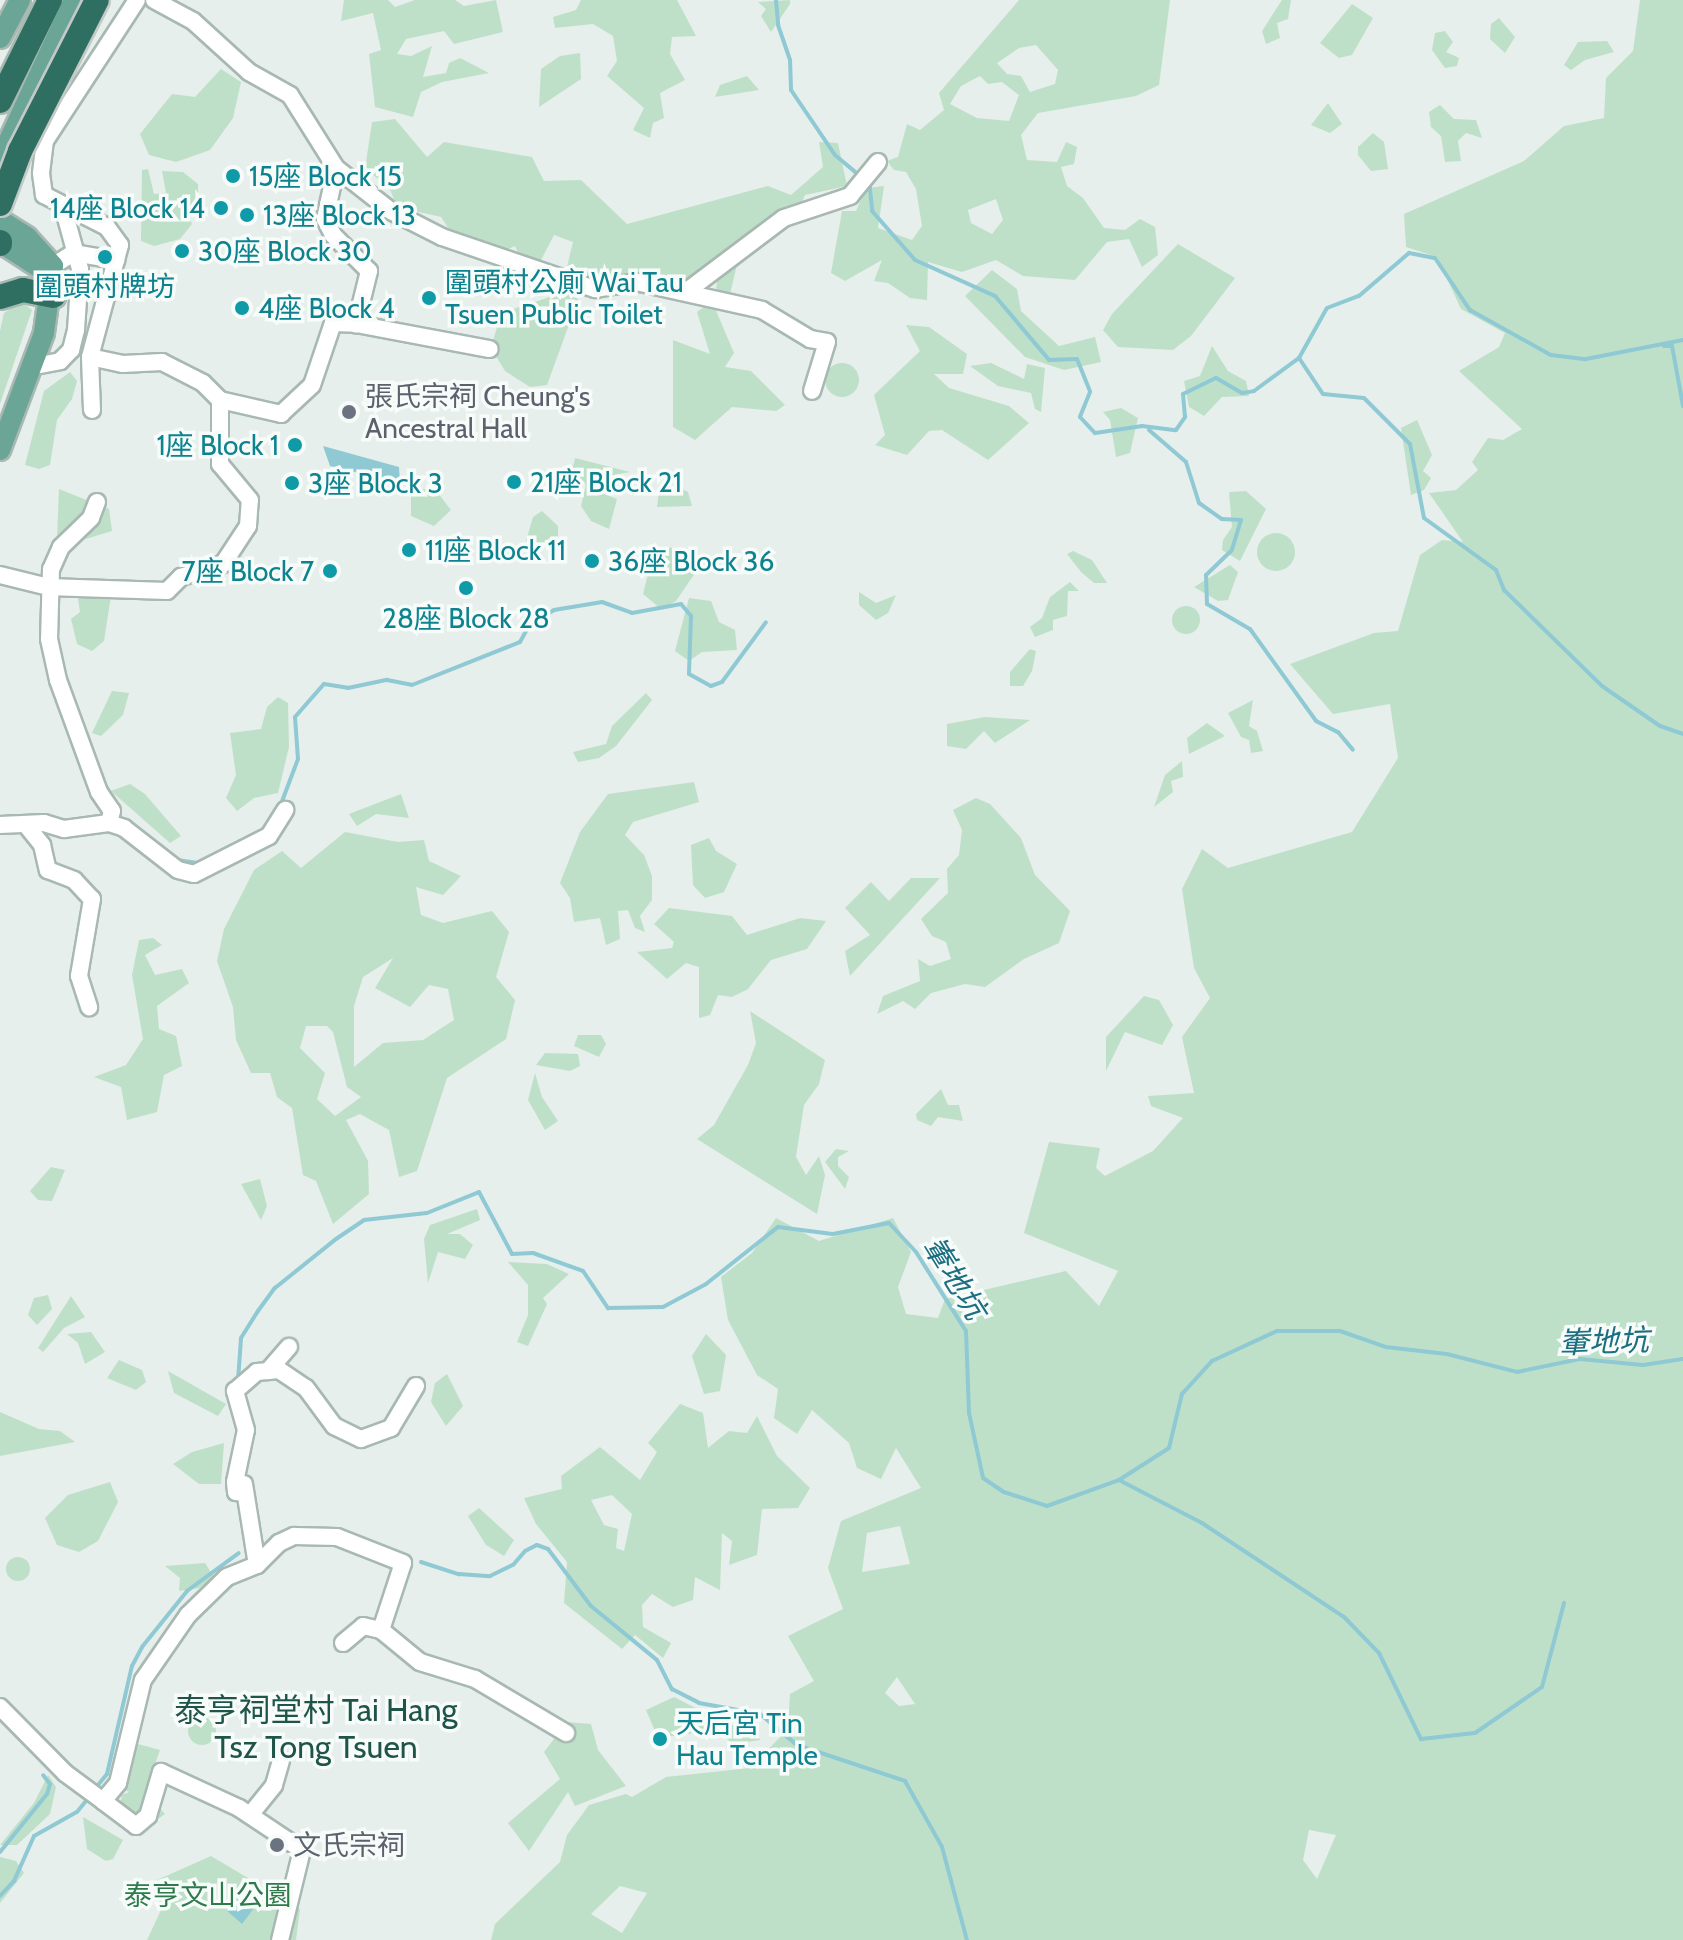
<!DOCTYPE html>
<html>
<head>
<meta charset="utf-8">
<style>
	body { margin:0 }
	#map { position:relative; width:1683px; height:1940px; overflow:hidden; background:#e6efeb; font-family:Cabin,"Noto Sans TC",sans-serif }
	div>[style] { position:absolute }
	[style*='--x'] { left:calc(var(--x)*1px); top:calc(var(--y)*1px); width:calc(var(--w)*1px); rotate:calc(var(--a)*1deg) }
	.green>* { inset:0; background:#bfe0c8 }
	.round { border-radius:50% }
	.water>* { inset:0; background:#8ec9d4 }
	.stream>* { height:4px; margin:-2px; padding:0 2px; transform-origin:2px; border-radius:2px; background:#8ec9d4 }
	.roads { filter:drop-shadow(2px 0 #a8b8b2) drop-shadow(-2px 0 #a8b8b2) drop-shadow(0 2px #a8b8b2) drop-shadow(0 -2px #a8b8b2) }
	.minor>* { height:16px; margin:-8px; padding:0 8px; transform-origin:8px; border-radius:8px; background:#fff }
	.major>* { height:20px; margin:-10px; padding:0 10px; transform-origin:10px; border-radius:10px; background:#6aa596 }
	.highway>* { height:24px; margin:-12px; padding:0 12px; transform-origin:12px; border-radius:12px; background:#2f6f62 }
	.bridges { filter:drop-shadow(2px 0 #c2cac8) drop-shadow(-2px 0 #c2cac8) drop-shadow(0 2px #c2cac8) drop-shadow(0 -2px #c2cac8) }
	.highway-bridge>* { height:24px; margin:-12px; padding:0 12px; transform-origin:12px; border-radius:12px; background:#2f6f62 }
	.dots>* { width:22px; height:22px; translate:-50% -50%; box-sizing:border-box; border:4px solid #f7fbf9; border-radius:50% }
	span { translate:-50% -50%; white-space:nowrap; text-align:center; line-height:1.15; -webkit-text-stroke:7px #f7fbf9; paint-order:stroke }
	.culture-label { font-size:28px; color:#0d838f }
	.left { translate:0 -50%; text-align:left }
	.right { translate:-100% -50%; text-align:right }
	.worship-label { font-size:28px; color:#5b616d }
	.park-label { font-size:28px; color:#2d7a4b }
	.water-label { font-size:30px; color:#1c6f80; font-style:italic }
	.quarter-label { font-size:32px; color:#1f5548 }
</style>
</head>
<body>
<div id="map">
	<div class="green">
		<i style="clip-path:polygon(344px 0,388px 0,395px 7px,415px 0,455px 0,464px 6px,496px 0,503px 32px,454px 44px,444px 31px,406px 39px,397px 54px,411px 56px,432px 46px,423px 77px,446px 73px,449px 63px,460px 58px,489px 73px,442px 82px,421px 92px,413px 117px,375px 107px,369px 54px,381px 50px,373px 13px,341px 21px)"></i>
		<i style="clip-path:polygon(581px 0,677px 0,696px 36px,672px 37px,670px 54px,685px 80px,660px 93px,664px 118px,653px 123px,650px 138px,633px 130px,644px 108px,607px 76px,617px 61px,613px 36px,593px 24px,555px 28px,553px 17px,576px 10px)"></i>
		<i style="clip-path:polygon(790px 0,790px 4px,771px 32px,761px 16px,766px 9px,758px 2px)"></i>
		<i style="clip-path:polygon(evenodd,1019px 0,1170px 0,1159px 85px,1136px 96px,1038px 113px,1021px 135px,1027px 160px,1057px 162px,1066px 142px,1077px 147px,1074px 164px,1061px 167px,1067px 186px,1083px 198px,1104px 228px,1125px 230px,1140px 219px,1155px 227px,1158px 255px,1142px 267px,1129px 239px,1107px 242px,1075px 280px,1023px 276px,996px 260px,962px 272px,928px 262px,927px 300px,910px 298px,888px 283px,874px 281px,882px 260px,845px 281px,831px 273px,842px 211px,856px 211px,866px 188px,884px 186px,878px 228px,912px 240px,922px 226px,916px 189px,906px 172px,894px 170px,887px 161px,898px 157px,907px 124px,920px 130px,944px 110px,939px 93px,1019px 0,1036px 45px,1058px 70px,1055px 84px,1030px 92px,1021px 76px,1007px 74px,997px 63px,1019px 48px,1036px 45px,1019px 0,980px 76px,988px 84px,1002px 82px,1019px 95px,1009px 121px,977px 118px,950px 104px,961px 86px,980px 76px,1019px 0,996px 199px,1003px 220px,992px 234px,971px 223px,968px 210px,996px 199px)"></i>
		<i style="clip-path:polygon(1282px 0,1291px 0,1288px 19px,1277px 23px,1280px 38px,1266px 44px,1262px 31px)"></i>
		<i style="clip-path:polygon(evenodd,1640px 0,1683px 0,1683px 1940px,491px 1940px,495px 1924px,560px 1862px,567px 1835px,589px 1805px,626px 1794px,632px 1797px,666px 1777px,750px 1768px,788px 1729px,790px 1694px,814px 1681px,788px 1636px,843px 1609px,828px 1568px,841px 1521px,921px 1488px,896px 1448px,881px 1479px,857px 1468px,849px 1443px,812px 1410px,797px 1434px,774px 1418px,778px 1389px,757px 1375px,728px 1320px,721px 1277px,752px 1253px,776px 1218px,819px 1241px,893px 1218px,911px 1252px,898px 1287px,906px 1314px,938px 1318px,945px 1299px,1066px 1271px,1099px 1306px,1118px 1271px,1024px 1233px,1049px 1142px,1100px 1148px,1096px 1168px,1105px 1176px,1153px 1151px,1183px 1118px,1151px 1106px,1148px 1096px,1194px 1093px,1182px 1037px,1210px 998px,1194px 968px,1182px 889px,1202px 849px,1228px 868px,1352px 832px,1398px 758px,1390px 704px,1333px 714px,1290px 664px,1374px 633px,1398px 631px,1420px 555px,1442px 540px,1463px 542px,1429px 493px,1456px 490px,1478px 470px,1472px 462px,1488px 438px,1503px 440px,1522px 429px,1459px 371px,1499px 347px,1505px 333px,1461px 309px,1437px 257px,1406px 247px,1404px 214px,1524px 161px,1564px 126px,1604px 118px,1606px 78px,1633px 51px,1640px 0,900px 1526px,910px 1564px,862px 1572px,867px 1533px,900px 1526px,1640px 0,897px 1677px,915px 1704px,899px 1706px,885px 1693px,897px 1677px,1640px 0,1309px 1830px,1336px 1835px,1317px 1879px,1303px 1860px,1309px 1830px,1640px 0,620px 1886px,647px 1893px,622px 1933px,591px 1914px,620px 1886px)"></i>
		<i style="clip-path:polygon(1352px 4px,1373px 18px,1352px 55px,1339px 58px,1320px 43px)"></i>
		<i style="clip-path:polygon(1499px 18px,1515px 37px,1505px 53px,1490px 39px,1491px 24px)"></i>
		<i style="clip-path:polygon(1445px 31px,1453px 42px,1446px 52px,1459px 58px,1457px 66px,1445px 68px,1432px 50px,1435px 33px)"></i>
		<i style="clip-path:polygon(1607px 41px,1614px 52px,1585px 60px,1571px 70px,1564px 65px,1578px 42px)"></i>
		<i style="clip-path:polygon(580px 53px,581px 79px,539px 107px,541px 69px,560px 56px)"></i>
		<i style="clip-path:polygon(221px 69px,241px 82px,233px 118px,210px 150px,176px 162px,149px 155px,140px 134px,172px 94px,195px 97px)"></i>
		<i style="clip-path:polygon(747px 76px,759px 90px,715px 97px,720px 85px)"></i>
		<i style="clip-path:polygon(1328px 103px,1342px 124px,1330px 133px,1311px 125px)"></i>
		<i style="clip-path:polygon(1440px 105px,1454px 119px,1476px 120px,1482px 138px,1466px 133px,1458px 141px,1461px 161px,1445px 162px,1441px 136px,1431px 127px,1429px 112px)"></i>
		<i style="clip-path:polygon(395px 119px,427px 157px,444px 142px,532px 157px,544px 181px,581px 180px,627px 224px,768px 186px,791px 195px,823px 167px,819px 142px,838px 143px,847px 186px,805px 195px,795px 218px,737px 265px,729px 298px,716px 288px,718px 278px,730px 268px,702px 267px,671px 292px,608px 296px,604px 285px,565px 275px,573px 242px,554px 235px,537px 268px,526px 270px,515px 246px,485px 260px,466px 255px,441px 217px,397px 207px,389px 187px,365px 169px,372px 122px)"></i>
		<i style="clip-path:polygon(1373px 133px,1384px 142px,1388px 169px,1371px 171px,1358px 155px,1358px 147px)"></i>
		<i style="clip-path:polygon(148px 169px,154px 194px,166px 193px,162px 171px,183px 172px,198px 184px,198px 205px,185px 208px,192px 224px,180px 239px,154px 246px,141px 241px,142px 170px)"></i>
		<i style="clip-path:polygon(1178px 244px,1235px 278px,1191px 336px,1173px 350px,1118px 347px,1103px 330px,1112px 314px)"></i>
		<i style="clip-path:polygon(992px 270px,1017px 289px,1021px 311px,1059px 346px,1095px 337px,1101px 362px,1064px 370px,1025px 357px,965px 296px)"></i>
		<i style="clip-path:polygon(571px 290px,578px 300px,547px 385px,530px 387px,505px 371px,491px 348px,501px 313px)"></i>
		<i style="clip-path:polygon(21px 301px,32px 310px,0 404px,0 331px,4px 313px)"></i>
		<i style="clip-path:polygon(712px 301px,734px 353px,725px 367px,751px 371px,785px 405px,776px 411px,732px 407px,695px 440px,673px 427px,673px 340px,710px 354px,697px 312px)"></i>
		<i style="clip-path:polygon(906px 325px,929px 327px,967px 354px,963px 374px,934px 374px,949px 388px,1009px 406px,1029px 423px,988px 460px,942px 430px,929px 431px,907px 455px,875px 445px,885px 435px,874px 395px,920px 351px)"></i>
		<i style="clip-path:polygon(1212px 346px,1228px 371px,1246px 381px,1249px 396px,1222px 397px,1204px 416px,1189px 407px,1184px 381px,1200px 376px)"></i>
		<i style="clip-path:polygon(991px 363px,1024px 379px,1027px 364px,1045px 368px,1041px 412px,1035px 409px,1031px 393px,998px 386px,970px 366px)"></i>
		<i class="round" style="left:825px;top:363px;width:34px;height:34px"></i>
		<i style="clip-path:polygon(70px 372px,77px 381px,72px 399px,57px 420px,50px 465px,39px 469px,25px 465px,44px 391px)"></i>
		<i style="clip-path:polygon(1121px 408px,1138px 418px,1130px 453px,1116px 457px,1110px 420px,1103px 412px)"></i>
		<i style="clip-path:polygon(1417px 420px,1432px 455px,1423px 471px,1431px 478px,1424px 490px,1411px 495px,1401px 428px)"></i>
		<i style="clip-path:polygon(575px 458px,630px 472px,608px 476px,594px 490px,617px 499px,609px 529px,591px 521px,581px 506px,586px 485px,571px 474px)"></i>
		<i style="clip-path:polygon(675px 485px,688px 492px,692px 506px,657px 507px,659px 491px)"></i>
		<i style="clip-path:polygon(59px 489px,109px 509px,112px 531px,76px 542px,57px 539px)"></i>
		<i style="clip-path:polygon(411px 489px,435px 489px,451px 510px,434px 526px,411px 516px)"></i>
		<i style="clip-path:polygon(1246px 491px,1266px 509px,1240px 561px,1222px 550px,1223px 540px,1232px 527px,1229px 492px)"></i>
		<i style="clip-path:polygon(542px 511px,558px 526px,558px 545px,526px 541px,533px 517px)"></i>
		<i class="round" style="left:1257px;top:533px;width:38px;height:38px"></i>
		<i style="clip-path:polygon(661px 547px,680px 548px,695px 573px,676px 601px,661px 609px,643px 594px,654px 550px)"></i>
		<i style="clip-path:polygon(1073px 551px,1092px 560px,1107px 583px,1094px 583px,1081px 572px,1067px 554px)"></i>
		<i style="clip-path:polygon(1230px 565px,1238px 572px,1228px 600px,1218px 601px,1194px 587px)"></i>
		<i style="clip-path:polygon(1070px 582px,1079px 591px,1068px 591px,1067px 616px,1053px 620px,1053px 630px,1035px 637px,1030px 627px,1042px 618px,1050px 597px)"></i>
		<i style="clip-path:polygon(859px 592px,876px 603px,896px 595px,888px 613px,876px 620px,859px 605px)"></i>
		<i style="clip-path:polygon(77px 593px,111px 596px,104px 641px,92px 651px,77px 644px,71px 619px,80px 612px)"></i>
		<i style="clip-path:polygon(689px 598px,711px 601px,719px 622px,735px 630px,737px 650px,702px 652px,689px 661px,675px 651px)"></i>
		<i class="round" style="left:1172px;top:606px;width:28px;height:28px"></i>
		<i style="clip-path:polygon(1030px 649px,1036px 651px,1032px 671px,1023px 686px,1010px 686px,1010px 672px)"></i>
		<i style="clip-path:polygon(112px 691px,129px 693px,123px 715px,101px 736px,92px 733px)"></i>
		<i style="clip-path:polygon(646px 693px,652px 700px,616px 746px,599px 758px,578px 762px,573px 752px,606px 744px,612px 726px)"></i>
		<i style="clip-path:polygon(278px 697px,288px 703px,289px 747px,278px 793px,254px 798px,237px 811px,226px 798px,236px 775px,230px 733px,261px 729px,267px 707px)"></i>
		<i style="clip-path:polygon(1253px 700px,1249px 726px,1257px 731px,1263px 751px,1251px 753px,1249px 740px,1241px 737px,1228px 713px)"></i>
		<i style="clip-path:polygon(985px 717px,1030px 720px,995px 743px,984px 731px,966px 749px,947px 746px,947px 724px)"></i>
		<i style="clip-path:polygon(1207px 723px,1225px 736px,1189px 754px,1187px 738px)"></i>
		<i style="clip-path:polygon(1182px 761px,1183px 777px,1171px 781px,1173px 792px,1154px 807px,1165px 775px)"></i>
		<i style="clip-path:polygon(694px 782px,699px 802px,633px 822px,625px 835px,644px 855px,652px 876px,652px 900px,640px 916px,645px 932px,635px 928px,628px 910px,618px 911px,620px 939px,606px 945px,600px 918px,574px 922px,570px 898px,560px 883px,580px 832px,608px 794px)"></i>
		<i style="clip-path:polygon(130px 784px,145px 794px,181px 836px,170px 843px,111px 791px)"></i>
		<i style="clip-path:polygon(401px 794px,409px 818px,376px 814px,357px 826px,349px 814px)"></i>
		<i style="clip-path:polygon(976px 798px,990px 804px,1021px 838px,1035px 875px,1070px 911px,1059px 943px,1024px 959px,985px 987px,965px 984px,931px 993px,915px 1009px,903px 1001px,877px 1014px,883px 996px,920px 981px,918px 959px,930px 966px,951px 959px,946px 942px,932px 936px,921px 919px,948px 893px,947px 869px,959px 855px,962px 830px,953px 810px)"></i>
		<i style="clip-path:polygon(evenodd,345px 832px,398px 842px,424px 840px,429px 861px,461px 876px,443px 895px,416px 887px,421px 915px,443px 923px,492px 911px,509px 932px,496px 977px,515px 1000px,506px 1039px,447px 1078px,417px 1171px,399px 1177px,389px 1130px,360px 1114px,346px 1120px,368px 1161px,369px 1194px,333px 1224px,316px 1181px,303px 1175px,292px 1108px,277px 1097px,270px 1073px,251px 1073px,236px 1040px,233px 1007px,217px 961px,224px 929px,254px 870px,282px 851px,301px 868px,345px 832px,393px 958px,375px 988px,410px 1007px,429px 985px,448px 989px,454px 1020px,423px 1040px,383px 1043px,354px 1067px,354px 1006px,363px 977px,393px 958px,345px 832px,306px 1026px,327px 1026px,333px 1032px,347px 1087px,361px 1097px,335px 1116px,317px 1099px,325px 1073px,300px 1048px,306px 1026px)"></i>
		<i style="clip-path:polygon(709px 838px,716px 851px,737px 864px,724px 892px,705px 898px,693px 885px,691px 845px)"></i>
		<i style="clip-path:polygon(911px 878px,940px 878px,850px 976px,845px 951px,870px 935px,845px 908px,871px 882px,889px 901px)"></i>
		<i style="clip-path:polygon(669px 908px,732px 916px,747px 935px,800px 918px,826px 921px,807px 949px,771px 960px,748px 989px,732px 997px,718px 995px,710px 1015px,699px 1018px,699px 967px,686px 963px,667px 979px,637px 952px,672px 948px,674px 942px,654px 924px)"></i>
		<i style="clip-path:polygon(153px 938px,162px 945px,145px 955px,155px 975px,182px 969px,189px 983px,157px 1006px,159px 1029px,176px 1036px,182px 1066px,164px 1075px,157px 1112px,127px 1120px,121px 1087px,94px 1077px,126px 1065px,143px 1039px,132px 975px,139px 940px)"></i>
		<i style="clip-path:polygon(1144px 996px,1159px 1000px,1173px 1025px,1162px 1045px,1125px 1032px,1106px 1071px,1106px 1037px)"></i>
		<i style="clip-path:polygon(750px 1011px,825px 1060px,819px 1084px,804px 1105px,796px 1157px,806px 1175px,819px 1156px,825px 1175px,817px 1214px,697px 1139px,714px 1125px,748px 1065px,756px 1043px)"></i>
		<i style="clip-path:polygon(578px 1035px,601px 1035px,606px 1044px,599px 1057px,574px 1046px)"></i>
		<i style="clip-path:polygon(545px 1053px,578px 1054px,580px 1066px,570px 1071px,536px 1065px)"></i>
		<i style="clip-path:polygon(535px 1073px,542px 1097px,558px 1121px,545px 1130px,528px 1100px)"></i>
		<i style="clip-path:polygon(941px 1089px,948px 1105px,959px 1105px,963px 1121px,938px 1117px,931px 1126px,917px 1120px,916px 1114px)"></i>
		<i style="clip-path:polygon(836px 1149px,849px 1151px,838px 1157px,838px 1166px,849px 1177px,845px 1189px,825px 1162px)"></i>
		<i style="clip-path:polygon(51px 1167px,65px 1170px,52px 1201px,38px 1200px,30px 1191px)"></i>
		<i style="clip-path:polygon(260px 1179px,267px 1206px,261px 1220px,241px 1184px)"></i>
		<i style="clip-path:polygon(477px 1209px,480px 1220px,447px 1234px,460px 1234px,473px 1245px,465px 1259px,438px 1252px,428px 1283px,424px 1239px,430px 1225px)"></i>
		<i style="clip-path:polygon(508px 1262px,547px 1264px,569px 1274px,543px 1298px,547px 1304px,528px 1346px,517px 1342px,528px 1315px,528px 1285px)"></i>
		<i style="clip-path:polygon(48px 1295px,52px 1309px,37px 1325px,28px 1315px,34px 1298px)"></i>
		<i style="clip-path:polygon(71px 1296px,85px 1317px,64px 1328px,43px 1352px,38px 1348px)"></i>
		<i style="clip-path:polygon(91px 1332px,105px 1352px,85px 1364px,78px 1343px,67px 1334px)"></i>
		<i style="clip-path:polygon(706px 1334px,726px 1355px,720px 1391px,704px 1394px,692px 1356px)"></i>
		<i style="clip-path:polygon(119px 1360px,142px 1370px,146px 1382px,136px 1390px,107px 1378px)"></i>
		<i style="clip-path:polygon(168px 1371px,226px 1404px,218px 1416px,174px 1393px)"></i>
		<i style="clip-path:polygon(447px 1374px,463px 1406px,446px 1426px,431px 1402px,435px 1383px)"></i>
		<i style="clip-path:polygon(evenodd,680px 1404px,703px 1413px,708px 1448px,729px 1431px,747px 1433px,757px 1416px,777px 1456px,810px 1488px,798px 1508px,762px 1509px,757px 1555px,729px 1565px,732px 1541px,722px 1533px,720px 1590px,695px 1577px,693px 1600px,673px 1607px,652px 1594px,642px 1605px,643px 1627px,671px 1643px,663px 1658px,635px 1635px,622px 1649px,564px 1603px,567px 1562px,536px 1524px,524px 1498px,562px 1489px,561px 1476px,600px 1447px,640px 1480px,657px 1452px,648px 1443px,680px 1404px,612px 1495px,632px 1514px,624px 1551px,616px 1548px,618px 1529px,604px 1525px,591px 1500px,612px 1495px)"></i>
		<i style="clip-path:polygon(0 1412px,39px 1429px,60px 1431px,75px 1442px,0 1456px)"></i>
		<i style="clip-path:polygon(224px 1443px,221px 1484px,199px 1484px,173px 1464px,192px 1452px)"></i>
		<i style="clip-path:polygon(110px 1482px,118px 1502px,98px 1541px,79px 1552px,57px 1545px,45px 1518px,68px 1495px)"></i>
		<i style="clip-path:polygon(479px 1508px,514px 1540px,504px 1556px,486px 1545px,468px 1516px)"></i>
		<i class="round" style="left:6px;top:1557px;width:24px;height:24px"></i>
		<i style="clip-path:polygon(205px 1563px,214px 1577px,199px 1588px,179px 1591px,180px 1578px,165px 1566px)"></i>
		<i style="clip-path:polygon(674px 1697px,727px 1724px,756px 1729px,760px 1740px,733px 1744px,717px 1730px,658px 1738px,646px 1710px)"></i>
		<i class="round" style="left:188px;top:1717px;width:28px;height:28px"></i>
		<i style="clip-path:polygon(567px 1722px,591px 1724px,598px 1750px,626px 1786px,575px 1806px,568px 1792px,529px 1851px,508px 1823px,560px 1779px,544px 1752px)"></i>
		<i style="clip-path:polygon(138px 1744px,160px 1750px,145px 1792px,165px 1814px,148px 1826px,119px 1809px,122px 1795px,129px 1792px,125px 1790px)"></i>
		<i style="clip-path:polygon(48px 1775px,56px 1787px,50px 1814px,17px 1845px,0 1845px,34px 1803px)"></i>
		<i style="clip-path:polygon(83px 1817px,123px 1840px,113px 1859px,106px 1861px,87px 1849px)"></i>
		<i style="clip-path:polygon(211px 1856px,300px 1909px,296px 1940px,147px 1940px,161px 1910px,157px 1880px)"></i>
		<i style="clip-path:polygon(0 1857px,16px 1861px,24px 1873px,0 1903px)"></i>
	</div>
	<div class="water">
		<i style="clip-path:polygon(323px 446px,399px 467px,400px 483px,330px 466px)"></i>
		<i style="clip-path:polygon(239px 1886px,261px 1899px,242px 1924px,227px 1911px)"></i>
	</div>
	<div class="stream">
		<i style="--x:776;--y:0;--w:25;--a:85"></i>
		<i style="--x:778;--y:25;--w:37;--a:71"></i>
		<i style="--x:790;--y:60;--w:30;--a:88"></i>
		<i style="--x:791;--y:90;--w:78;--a:55.9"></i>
		<i style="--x:835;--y:155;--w:34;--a:40"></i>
		<i style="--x:869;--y:180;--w:31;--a:84"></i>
		<i style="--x:872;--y:211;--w:65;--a:48.7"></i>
		<i style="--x:915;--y:260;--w:88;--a:24.2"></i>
		<i style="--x:995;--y:296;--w:84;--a:49.8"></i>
		<i style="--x:1049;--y:360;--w:28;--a:-2"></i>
		<i style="--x:1077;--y:359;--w:35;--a:68"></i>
		<i style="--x:1090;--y:392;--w:27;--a:112"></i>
		<i style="--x:1080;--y:417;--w:22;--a:47"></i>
		<i style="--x:1095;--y:433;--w:48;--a:-8.5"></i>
		<i style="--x:1142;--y:426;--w:34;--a:7"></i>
		<i style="--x:1176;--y:430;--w:16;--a:-55"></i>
		<i style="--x:1185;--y:417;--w:23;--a:-95"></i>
		<i style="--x:1183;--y:394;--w:37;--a:-26"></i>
		<i style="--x:1216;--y:378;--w:30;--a:30"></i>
		<i style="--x:1242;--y:393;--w:12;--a:-9"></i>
		<i style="--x:1254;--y:391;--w:56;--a:-36.3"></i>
		<i style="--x:1299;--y:358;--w:57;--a:-60.8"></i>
		<i style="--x:1327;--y:308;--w:34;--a:-21"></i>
		<i style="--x:1359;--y:296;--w:66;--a:-40.7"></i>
		<i style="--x:1409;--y:253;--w:26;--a:11"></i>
		<i style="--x:1435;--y:258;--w:63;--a:56.1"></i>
		<i style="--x:1470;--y:310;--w:93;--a:29.1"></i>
		<i style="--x:1551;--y:355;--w:35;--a:7"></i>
		<i style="--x:1586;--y:359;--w:99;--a:-11.1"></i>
		<i style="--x:1664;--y:346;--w:8;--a:0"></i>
		<i style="--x:1672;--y:346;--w:61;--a:79.6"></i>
		<i style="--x:1299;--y:358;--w:43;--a:56.3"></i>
		<i style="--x:1323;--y:394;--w:41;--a:5.6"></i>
		<i style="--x:1364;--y:398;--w:65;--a:45"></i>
		<i style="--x:1410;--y:444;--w:75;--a:79.3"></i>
		<i style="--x:1424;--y:518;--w:89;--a:35.8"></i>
		<i style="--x:1496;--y:570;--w:22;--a:68"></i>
		<i style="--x:1504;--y:590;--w:137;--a:44.4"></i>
		<i style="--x:1602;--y:686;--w:70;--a:34.6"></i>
		<i style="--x:1660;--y:726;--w:24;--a:19"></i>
		<i style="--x:1149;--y:430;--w:49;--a:40.9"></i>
		<i style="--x:1186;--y:462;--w:43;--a:72.4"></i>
		<i style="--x:1199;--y:503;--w:28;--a:35"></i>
		<i style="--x:1222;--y:519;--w:19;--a:3"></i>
		<i style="--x:1241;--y:520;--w:31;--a:107"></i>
		<i style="--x:1232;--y:550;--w:36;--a:136"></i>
		<i style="--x:1206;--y:575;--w:29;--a:88"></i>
		<i style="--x:1207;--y:604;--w:50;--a:30.2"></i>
		<i style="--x:1250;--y:629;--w:113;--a:54.3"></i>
		<i style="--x:1316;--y:721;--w:25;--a:27"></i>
		<i style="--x:1338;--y:732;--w:23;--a:50"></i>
		<i style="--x:281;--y:804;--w:48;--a:-69.3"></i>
		<i style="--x:298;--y:759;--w:42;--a:-94.1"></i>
		<i style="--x:295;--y:717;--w:44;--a:-48.7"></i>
		<i style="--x:324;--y:684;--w:24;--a:9"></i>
		<i style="--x:348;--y:688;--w:40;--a:-12"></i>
		<i style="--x:387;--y:680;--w:25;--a:11"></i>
		<i style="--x:412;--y:685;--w:116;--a:-21.7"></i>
		<i style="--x:520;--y:642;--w:21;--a:-61"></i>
		<i style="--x:530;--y:624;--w:28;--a:-30"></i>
		<i style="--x:554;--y:610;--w:49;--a:-9.5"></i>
		<i style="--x:602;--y:602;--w:32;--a:20"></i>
		<i style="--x:632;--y:613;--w:50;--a:-10.4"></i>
		<i style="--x:681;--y:604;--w:16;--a:50"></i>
		<i style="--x:691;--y:616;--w:58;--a:92"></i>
		<i style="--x:689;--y:674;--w:25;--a:29"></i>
		<i style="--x:711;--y:686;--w:12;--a:-20"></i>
		<i style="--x:722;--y:682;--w:74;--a:-53.7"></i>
		<i style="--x:2;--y:817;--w:31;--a:-2"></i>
		<i style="--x:116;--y:817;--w:34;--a:32"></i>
		<i style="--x:69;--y:821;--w:38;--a:-7"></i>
		<i style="--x:210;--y:858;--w:63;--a:-27.4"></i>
		<i style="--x:177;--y:860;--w:21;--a:8"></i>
		<i style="--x:238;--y:1381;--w:43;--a:-86"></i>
		<i style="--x:241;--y:1338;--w:32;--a:-58"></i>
		<i style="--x:258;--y:1311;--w:29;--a:-54"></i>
		<i style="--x:275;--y:1288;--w:78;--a:-38.8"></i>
		<i style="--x:336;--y:1239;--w:34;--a:-34"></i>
		<i style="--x:364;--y:1220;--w:63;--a:-6.3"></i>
		<i style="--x:427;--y:1213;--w:56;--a:-22"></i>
		<i style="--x:479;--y:1192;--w:70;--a:62"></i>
		<i style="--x:512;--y:1254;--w:21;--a:-3"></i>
		<i style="--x:533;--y:1253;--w:53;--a:19.8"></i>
		<i style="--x:583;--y:1271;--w:45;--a:56"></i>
		<i style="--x:608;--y:1308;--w:55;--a:-1"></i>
		<i style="--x:663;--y:1307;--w:49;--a:-28.1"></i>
		<i style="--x:706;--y:1284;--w:92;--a:-38.4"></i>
		<i style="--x:778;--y:1227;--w:55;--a:7.3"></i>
		<i style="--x:833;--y:1234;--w:57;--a:-11.1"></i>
		<i style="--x:889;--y:1223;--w:40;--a:47"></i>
		<i style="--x:916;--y:1252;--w:93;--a:57.7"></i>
		<i style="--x:966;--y:1331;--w:82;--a:87.9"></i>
		<i style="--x:969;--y:1413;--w:66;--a:77.8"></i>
		<i style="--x:983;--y:1478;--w:25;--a:34"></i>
		<i style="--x:1004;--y:1492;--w:45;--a:18"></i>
		<i style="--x:1047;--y:1506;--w:77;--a:-19.9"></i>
		<i style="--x:1119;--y:1480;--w:59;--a:-32.6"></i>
		<i style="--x:1169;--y:1448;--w:56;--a:-76.5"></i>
		<i style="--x:1182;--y:1394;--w:45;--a:-47.7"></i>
		<i style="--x:1212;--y:1361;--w:72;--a:-24.8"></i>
		<i style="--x:1277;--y:1331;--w:63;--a:0"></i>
		<i style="--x:1340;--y:1331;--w:49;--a:19.2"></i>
		<i style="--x:1386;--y:1347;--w:61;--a:6.5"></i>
		<i style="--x:1447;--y:1354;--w:72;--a:14.4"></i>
		<i style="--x:1517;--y:1372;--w:64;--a:-11.7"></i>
		<i style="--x:1580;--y:1359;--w:63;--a:5.4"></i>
		<i style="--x:1643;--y:1365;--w:40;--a:-8.5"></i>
		<i style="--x:244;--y:1396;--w:35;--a:75"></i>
		<i style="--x:249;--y:1454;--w:16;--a:-79"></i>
		<i style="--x:1119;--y:1480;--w:93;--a:27.4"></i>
		<i style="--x:1202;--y:1523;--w:170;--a:33.5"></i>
		<i style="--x:1344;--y:1617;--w:50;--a:45.8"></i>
		<i style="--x:1379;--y:1653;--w:96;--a:64"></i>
		<i style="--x:1421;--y:1739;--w:54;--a:-6.3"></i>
		<i style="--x:1475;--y:1733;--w:81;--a:-34.5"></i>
		<i style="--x:1542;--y:1687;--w:87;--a:-75.3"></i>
		<i style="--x:421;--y:1562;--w:40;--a:18"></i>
		<i style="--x:459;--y:1574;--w:31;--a:4"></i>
		<i style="--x:490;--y:1576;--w:25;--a:-26"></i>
		<i style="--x:513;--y:1565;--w:18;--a:-49"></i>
		<i style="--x:525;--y:1551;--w:13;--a:-27"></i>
		<i style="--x:537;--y:1545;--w:12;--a:20"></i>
		<i style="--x:548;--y:1549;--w:71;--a:53"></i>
		<i style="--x:591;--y:1606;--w:85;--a:39.3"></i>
		<i style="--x:657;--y:1660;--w:33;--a:63"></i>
		<i style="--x:672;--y:1689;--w:30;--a:27"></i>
		<i style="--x:699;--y:1703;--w:62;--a:10.2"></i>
		<i style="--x:760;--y:1714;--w:48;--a:40"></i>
		<i style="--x:797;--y:1745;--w:114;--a:18.4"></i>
		<i style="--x:905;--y:1781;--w:76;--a:60.7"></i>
		<i style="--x:942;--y:1847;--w:96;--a:75"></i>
		<i style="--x:94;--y:1790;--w:21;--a:-51"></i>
		<i style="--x:107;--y:1774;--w:111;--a:-77"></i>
		<i style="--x:132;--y:1666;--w:21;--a:-62"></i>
		<i style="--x:142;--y:1647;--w:72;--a:-51.2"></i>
		<i style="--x:187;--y:1591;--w:64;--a:-36.2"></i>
		<i style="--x:0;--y:1852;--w:75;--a:-51"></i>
		<i style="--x:47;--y:1794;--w:10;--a:-73"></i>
		<i style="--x:50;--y:1784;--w:11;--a:-128"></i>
		<i style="--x:0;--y:1896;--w:21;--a:-47"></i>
		<i style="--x:14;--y:1881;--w:49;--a:-66"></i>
		<i style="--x:34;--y:1836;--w:49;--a:-29.2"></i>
		<i style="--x:77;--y:1812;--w:19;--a:-51"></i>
	</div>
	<div class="roads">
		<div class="minor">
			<i style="--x:154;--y:0;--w:44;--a:28.3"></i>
			<i style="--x:193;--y:21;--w:76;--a:42.3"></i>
			<i style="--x:249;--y:72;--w:47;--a:29.3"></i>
			<i style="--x:290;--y:95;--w:86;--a:57.8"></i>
			<i style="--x:336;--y:168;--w:70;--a:38"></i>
			<i style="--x:391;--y:211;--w:57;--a:27"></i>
			<i style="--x:442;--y:237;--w:162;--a:18.8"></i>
			<i style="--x:595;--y:289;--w:42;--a:-9.7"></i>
			<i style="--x:636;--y:282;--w:129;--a:12.5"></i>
			<i style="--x:762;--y:310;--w:56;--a:31.1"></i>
			<i style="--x:810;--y:339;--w:17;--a:10"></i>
			<i style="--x:827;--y:342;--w:51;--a:107"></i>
			<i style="--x:336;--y:168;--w:52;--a:102.2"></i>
			<i style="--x:325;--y:219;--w:18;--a:63"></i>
			<i style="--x:333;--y:235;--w:51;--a:45"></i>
			<i style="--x:369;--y:271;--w:55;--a:103.8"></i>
			<i style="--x:356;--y:324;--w:136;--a:10.6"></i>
			<i style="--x:53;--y:266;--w:24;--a:-33"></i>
			<i style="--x:73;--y:253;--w:44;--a:9.2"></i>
			<i style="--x:687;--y:291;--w:121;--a:-37"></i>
			<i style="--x:784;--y:218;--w:70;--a:-18.4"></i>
			<i style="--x:850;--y:196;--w:44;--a:-50.5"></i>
			<i style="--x:90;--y:357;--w:34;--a:12"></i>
			<i style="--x:123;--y:364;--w:39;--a:-3"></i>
			<i style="--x:162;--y:362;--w:46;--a:27.1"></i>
			<i style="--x:203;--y:383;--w:24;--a:45"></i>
			<i style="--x:220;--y:400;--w:63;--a:12.9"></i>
			<i style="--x:281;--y:414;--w:42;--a:-43.1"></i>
			<i style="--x:312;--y:385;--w:65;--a:-71.3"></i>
			<i style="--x:333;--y:323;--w:23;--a:2"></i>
			<i style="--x:30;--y:367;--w:31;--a:-11"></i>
			<i style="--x:60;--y:361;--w:16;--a:-45"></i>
			<i style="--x:71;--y:350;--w:21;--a:-76"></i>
			<i style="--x:76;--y:330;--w:61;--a:-86.2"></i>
			<i style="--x:80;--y:269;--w:64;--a:-105.3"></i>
			<i style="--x:92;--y:410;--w:53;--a:-92.2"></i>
			<i style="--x:90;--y:357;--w:116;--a:-75"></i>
			<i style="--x:120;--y:245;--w:22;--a:-126"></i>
			<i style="--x:107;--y:227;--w:71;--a:-153.1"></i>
			<i style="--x:44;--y:195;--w:22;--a:-98"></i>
			<i style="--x:41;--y:173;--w:32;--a:-83"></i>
			<i style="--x:45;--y:141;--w:168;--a:-56.9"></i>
			<i style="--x:97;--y:502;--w:17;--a:111"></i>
			<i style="--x:91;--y:518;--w:42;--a:136"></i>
			<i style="--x:61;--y:547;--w:24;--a:114"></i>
			<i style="--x:51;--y:569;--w:70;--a:91.6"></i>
			<i style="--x:49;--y:639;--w:42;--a:77.6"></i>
			<i style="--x:58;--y:680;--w:119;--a:69.9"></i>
			<i style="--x:99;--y:792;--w:23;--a:56"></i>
			<i style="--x:112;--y:811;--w:12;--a:104"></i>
			<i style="--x:0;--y:575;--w:49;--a:14"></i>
			<i style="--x:48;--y:587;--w:119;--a:1.9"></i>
			<i style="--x:167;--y:591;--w:20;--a:-45"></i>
			<i style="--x:181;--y:577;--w:44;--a:-17.2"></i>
			<i style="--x:223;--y:564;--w:45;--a:-56.7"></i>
			<i style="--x:248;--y:526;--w:26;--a:-86"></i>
			<i style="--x:250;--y:500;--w:47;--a:-129.8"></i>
			<i style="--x:220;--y:464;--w:64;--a:-90"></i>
			<i style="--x:0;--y:825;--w:44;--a:-2.6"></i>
			<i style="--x:44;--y:823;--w:21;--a:17"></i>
			<i style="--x:64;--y:829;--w:45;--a:-7.6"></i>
			<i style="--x:109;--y:823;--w:16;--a:18"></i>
			<i style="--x:124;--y:828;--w:68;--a:37.9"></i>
			<i style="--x:178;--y:870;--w:16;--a:14"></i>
			<i style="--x:194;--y:874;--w:84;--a:-26.9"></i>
			<i style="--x:269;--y:836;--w:31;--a:-58"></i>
			<i style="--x:26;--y:825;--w:26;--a:51"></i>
			<i style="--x:42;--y:845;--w:26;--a:77"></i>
			<i style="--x:48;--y:870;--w:28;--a:21"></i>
			<i style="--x:74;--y:880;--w:26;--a:47"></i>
			<i style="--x:92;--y:899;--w:78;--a:99.6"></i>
			<i style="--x:79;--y:976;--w:33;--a:72"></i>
			<i style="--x:268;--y:1371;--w:32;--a:-49"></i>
			<i style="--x:244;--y:1484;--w:82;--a:80.9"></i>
			<i style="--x:244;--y:1493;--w:8;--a:-173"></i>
			<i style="--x:236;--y:1492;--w:10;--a:-96"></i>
			<i style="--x:235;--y:1482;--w:53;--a:-78.1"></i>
			<i style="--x:246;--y:1430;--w:41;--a:-105.8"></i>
			<i style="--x:235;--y:1391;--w:29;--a:-41"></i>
			<i style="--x:257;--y:1372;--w:22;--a:-5"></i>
			<i style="--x:279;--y:1370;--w:32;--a:34"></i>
			<i style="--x:306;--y:1388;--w:47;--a:53.6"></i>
			<i style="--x:334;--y:1426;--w:30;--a:26"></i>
			<i style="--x:361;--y:1439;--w:32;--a:-20"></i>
			<i style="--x:391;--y:1428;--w:49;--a:-59.2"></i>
			<i style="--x:343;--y:1643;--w:26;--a:-40"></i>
			<i style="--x:363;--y:1626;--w:18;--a:13"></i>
			<i style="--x:0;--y:1707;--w:93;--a:45.4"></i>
			<i style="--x:65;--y:1773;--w:47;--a:36.4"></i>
			<i style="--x:103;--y:1801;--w:23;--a:-50"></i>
			<i style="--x:118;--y:1783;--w:106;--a:-76.4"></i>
			<i style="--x:143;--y:1680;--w:79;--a:-55.3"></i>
			<i style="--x:188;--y:1615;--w:54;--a:-44.3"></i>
			<i style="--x:227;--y:1577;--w:32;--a:-22"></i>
			<i style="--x:257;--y:1565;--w:31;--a:-45"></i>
			<i style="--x:279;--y:1543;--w:17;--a:-25"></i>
			<i style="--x:294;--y:1536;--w:43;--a:1.3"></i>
			<i style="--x:337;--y:1537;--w:71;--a:21.5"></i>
			<i style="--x:403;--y:1563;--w:71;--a:108.2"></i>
			<i style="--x:381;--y:1630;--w:50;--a:39.4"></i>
			<i style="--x:420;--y:1662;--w:58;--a:17.2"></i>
			<i style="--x:475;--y:1679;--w:106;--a:30.7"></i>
			<i style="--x:103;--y:1801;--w:41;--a:37.1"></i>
			<i style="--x:136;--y:1826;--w:16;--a:-40"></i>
			<i style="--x:148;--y:1816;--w:46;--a:-73.5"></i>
			<i style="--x:161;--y:1772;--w:86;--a:24.8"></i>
			<i style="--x:239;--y:1808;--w:76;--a:33.7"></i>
			<i style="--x:302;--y:1850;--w:93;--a:103.7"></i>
			<i style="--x:250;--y:1815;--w:38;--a:-51"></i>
			<i style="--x:274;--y:1785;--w:26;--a:-74"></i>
		</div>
		<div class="major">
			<i style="--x:0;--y:38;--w:43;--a:-62.2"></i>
			<i style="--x:2;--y:186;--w:37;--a:-85"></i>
			<i style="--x:5;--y:149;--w:164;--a:-65.2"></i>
			<i style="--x:0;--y:220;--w:32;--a:32"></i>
			<i style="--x:27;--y:237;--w:39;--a:48"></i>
			<i style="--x:53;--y:266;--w:68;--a:97.7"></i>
			<i style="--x:44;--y:333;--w:125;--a:110.6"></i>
			<i style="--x:0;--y:242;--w:51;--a:33.1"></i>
		</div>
		<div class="highway">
			<i style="--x:0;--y:101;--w:113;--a:-63.7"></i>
			<i style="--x:0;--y:244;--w:2;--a:-90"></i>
			<i style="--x:0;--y:297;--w:24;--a:-17"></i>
			<i style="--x:23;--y:290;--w:31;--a:11"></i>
		</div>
	</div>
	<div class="bridges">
		<div class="highway-bridge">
			<i style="--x:0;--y:204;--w:57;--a:-69.3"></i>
			<i style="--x:20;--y:151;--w:169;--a:-63"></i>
		</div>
	</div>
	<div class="dots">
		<i style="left:233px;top:176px;background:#0f9aa8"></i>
		<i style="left:221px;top:208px;background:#0f9aa8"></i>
		<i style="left:247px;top:215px;background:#0f9aa8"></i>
		<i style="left:182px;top:251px;background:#0f9aa8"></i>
		<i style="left:105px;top:257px;background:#0f9aa8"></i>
		<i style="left:429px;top:298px;background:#0f9aa8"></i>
		<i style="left:242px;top:308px;background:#0f9aa8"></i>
		<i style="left:349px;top:412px;background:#6b7280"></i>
		<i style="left:295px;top:445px;background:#0f9aa8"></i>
		<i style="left:514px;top:482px;background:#0f9aa8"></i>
		<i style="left:292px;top:483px;background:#0f9aa8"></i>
		<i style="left:409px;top:550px;background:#0f9aa8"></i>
		<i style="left:592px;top:561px;background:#0f9aa8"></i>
		<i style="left:330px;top:571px;background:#0f9aa8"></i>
		<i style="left:466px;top:588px;background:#0f9aa8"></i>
		<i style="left:660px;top:1739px;background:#0f9aa8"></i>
		<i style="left:277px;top:1845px;background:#6b7280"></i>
	</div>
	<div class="culture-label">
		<span class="left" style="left:249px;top:176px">15座 Block 15</span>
		<span class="right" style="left:205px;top:208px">14座 Block 14</span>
		<span class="left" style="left:263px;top:215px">13座 Block 13</span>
		<span class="left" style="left:198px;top:251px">30座 Block 30</span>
		<span class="left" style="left:445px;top:298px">圍頭村公廁 Wai Tau<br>Tsuen Public Toilet</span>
		<span style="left:105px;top:286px">圍頭村牌坊</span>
		<span class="left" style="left:258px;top:308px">4座 Block 4</span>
		<span class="right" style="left:279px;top:445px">1座 Block 1</span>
		<span class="left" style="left:530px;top:482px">21座 Block 21</span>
		<span class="left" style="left:308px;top:483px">3座 Block 3</span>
		<span class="left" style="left:425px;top:550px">11座 Block 11</span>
		<span class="left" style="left:608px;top:561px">36座 Block 36</span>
		<span class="right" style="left:314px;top:571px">7座 Block 7</span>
		<span style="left:466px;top:618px">28座 Block 28</span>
		<span class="left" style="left:676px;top:1739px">天后宮 Tin<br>Hau Temple</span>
	</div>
	<div class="worship-label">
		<span class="left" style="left:365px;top:412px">張氏宗祠 Cheung's<br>Ancestral Hall</span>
		<span class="left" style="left:293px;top:1845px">文氏宗祠</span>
	</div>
	<div class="park-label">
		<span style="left:208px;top:1895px">泰亨文山公園</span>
	</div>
	<div class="water-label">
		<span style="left:954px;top:1278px;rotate:58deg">輋地坑</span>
		<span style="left:1604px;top:1342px;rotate:-2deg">輋地坑</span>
	</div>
	<div class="quarter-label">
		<span style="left:316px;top:1729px">泰亨祠堂村 Tai Hang<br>Tsz Tong Tsuen</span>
	</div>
</div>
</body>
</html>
